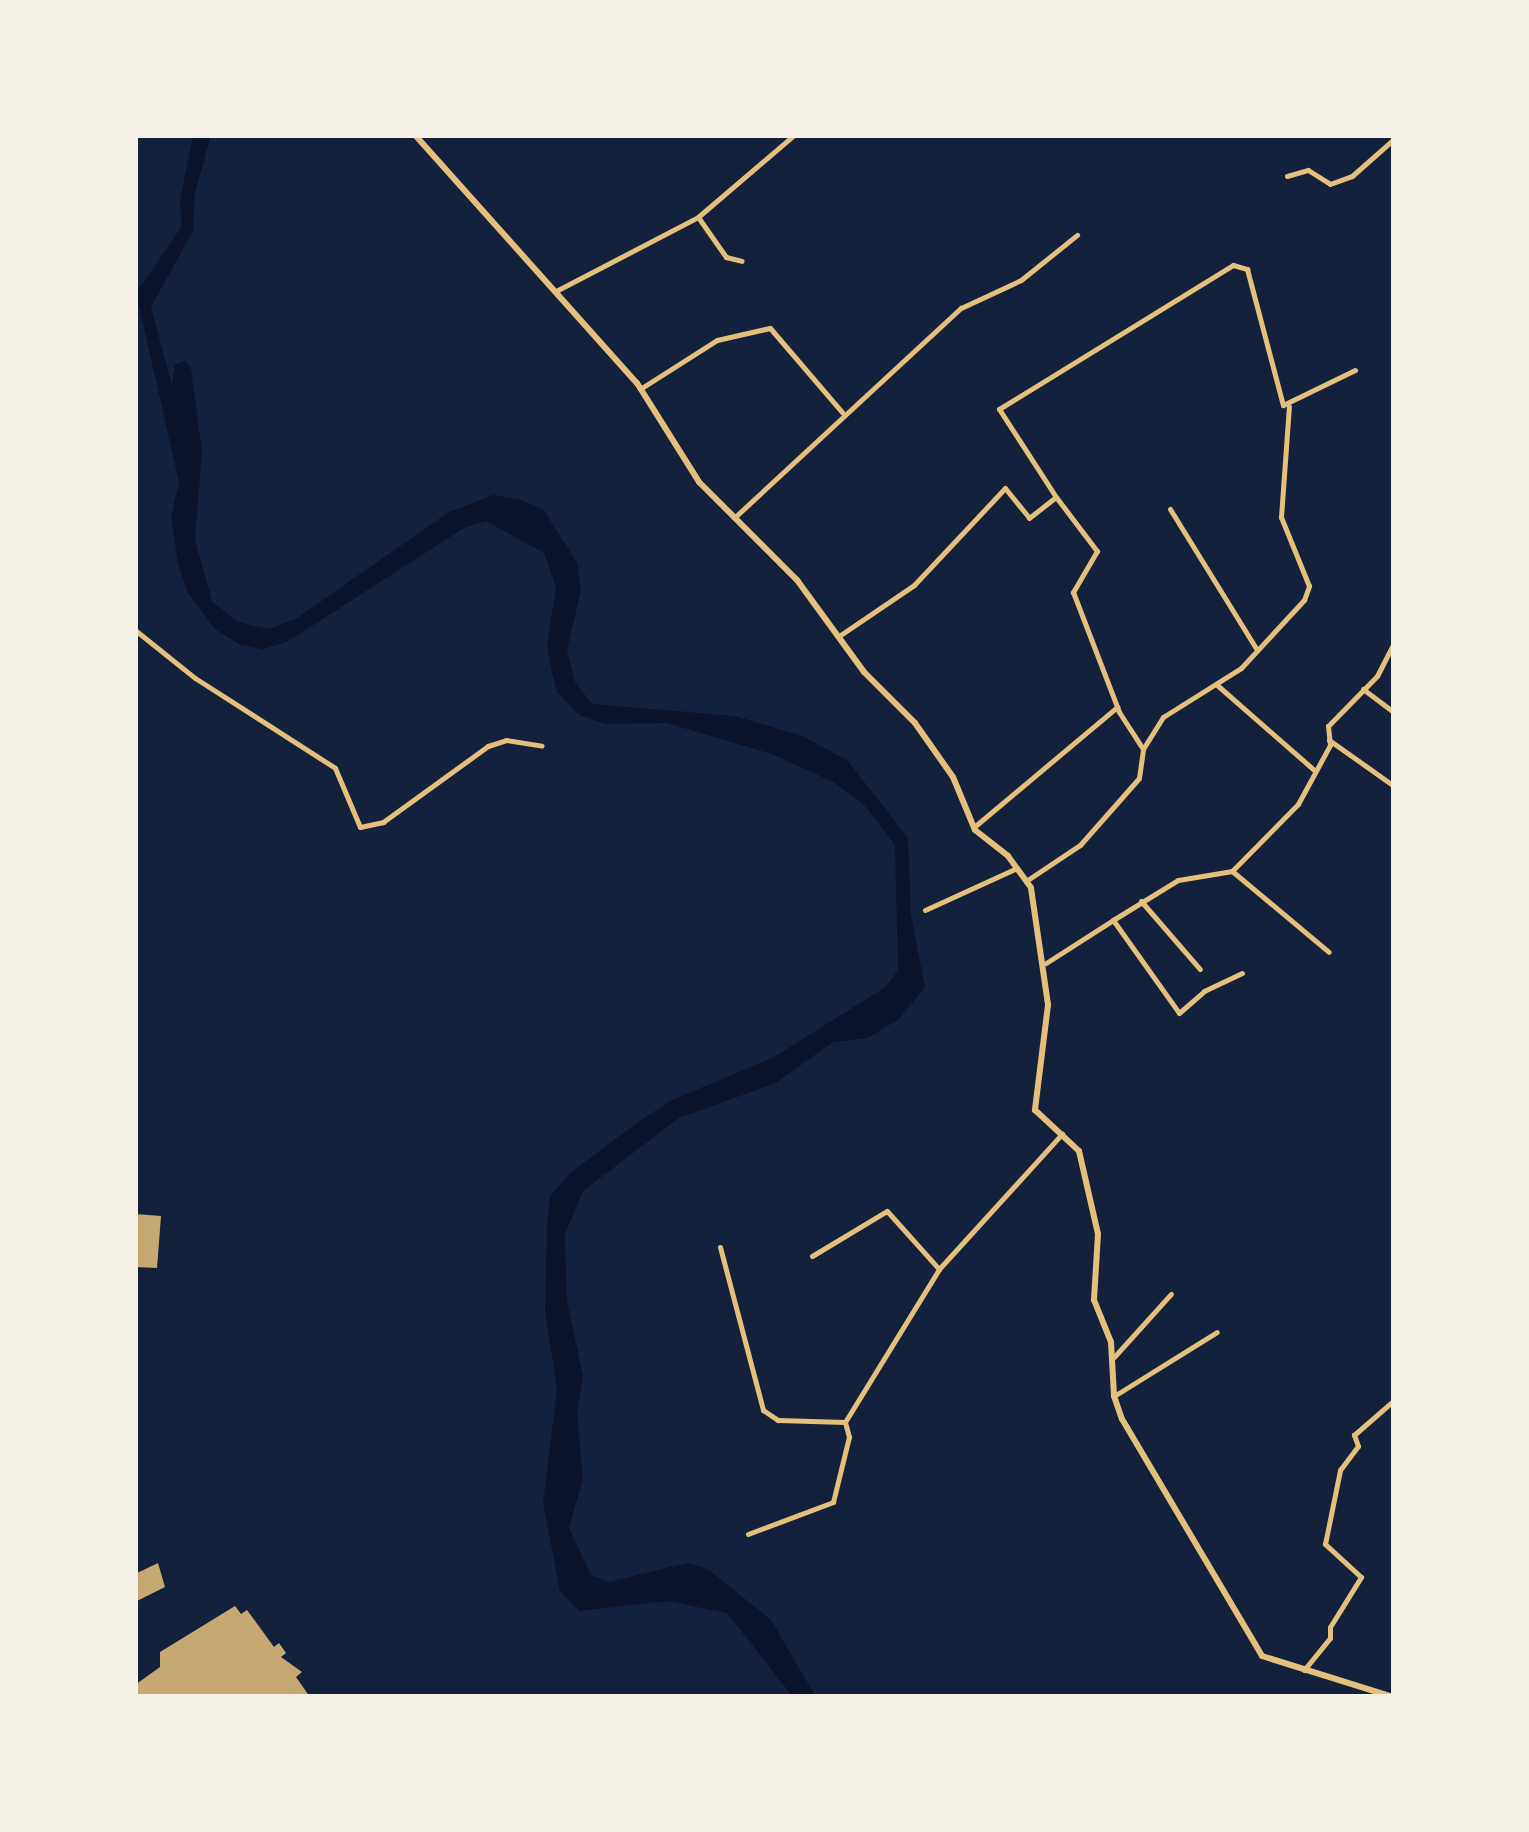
<!DOCTYPE html>
<html>
<head>
<meta charset="utf-8">
<style>
	body { margin:0 }
	#map { position:relative; width:1529px; height:1832px; overflow:hidden; background:#14213d; font-family:Barlow,sans-serif }
	div>[style] { position:absolute }
	[style*='--x'] { left:calc(var(--x)*1px); top:calc(var(--y)*1px); width:calc(var(--w)*1px); rotate:calc(var(--a)*1deg) }
	.water>* { inset:0; background:#0b132b }
	.building>* { inset:0; background:#c6a872 }
	.minor>* { height:5px; margin:-2.5px; padding:0 2.5px; transform-origin:2.5px; border-radius:2.5px; background:#e5c07b }
	.tertiary>* { height:6px; margin:-3px; padding:0 3px; transform-origin:3px; border-radius:3px; background:#e5c07b }
	span { translate:-50% -50%; white-space:nowrap; text-align:center; line-height:1.15; -webkit-text-stroke:8px #f6f1e7; paint-order:stroke }
	.frame { position:absolute; inset:0; border:138px solid #f6f1e7; pointer-events:none }
</style>
</head>
<body>
<div id="map">
	<div class="water">
		<i style="clip-path:polygon(193px 135px,211px 135px,195px 193px,193px 231px,151px 307px,172px 385px,175px 365px,185px 360px,191px 369px,202px 451px,195px 540px,212px 601px,238px 622px,269px 629px,297px 618px,449px 512px,493px 495px,519px 499px,543px 509px,577px 563px,581px 590px,567px 650px,575px 682px,592px 704px,735px 716px,803px 736px,848px 761px,908px 838px,911px 915px,925px 987px,899px 1019px,868px 1038px,833px 1042px,776px 1083px,679px 1118px,583px 1191px,565px 1234px,567px 1301px,583px 1376px,577px 1412px,583px 1479px,569px 1528px,591px 1575px,608px 1582px,687px 1563px,708px 1569px,771px 1620px,816px 1697px,793px 1697px,727px 1613px,667px 1601px,579px 1611px,560px 1591px,543px 1503px,557px 1389px,545px 1311px,547px 1225px,550px 1196px,570px 1173px,638px 1122px,672px 1100px,774px 1057px,884px 988px,898px 971px,895px 845px,865px 806px,833px 782px,772px 754px,667px 723px,606px 724px,579px 715px,557px 692px,552px 673px,547px 645px,556px 588px,544px 553px,486px 521px,464px 528px,287px 642px,263px 649px,240px 645px,215px 629px,188px 593px,178px 564px,171px 517px,179px 482px,136px 293px,182px 226px,180px 200px)"></i>
	</div>
	<div class="building">
		<i style="clip-path:polygon(135px 1214px,161px 1216px,157px 1268px,135px 1267px)"></i>
		<i style="clip-path:polygon(158px 1563px,165px 1587px,135px 1602px,135px 1574px)"></i>
		<i style="clip-path:polygon(235px 1606px,241px 1614px,247px 1610px,274px 1647px,279px 1643px,286px 1653px,281px 1657px,302px 1672px,296px 1677px,310px 1697px,135px 1697px,135px 1685px,160px 1667px,160px 1652px)"></i>
	</div>
	<div class="minor">
		<i style="--x:1287;--y:176;--w:22;--a:-16"></i>
		<i style="--x:1308;--y:170;--w:26;--a:32"></i>
		<i style="--x:1330;--y:184;--w:23;--a:-20"></i>
		<i style="--x:1352;--y:176;--w:56;--a:-41.4"></i>
		<i style="--x:698;--y:217;--w:49;--a:55"></i>
		<i style="--x:726;--y:257;--w:16;--a:14"></i>
		<i style="--x:556;--y:291;--w:160;--a:-27.5"></i>
		<i style="--x:698;--y:217;--w:126;--a:-40.5"></i>
		<i style="--x:640;--y:389;--w:91;--a:-32.5"></i>
		<i style="--x:717;--y:340;--w:54;--a:-12.8"></i>
		<i style="--x:770;--y:328;--w:111;--a:49.4"></i>
		<i style="--x:1056;--y:497;--w:105;--a:-122.9"></i>
		<i style="--x:999;--y:409;--w:275;--a:-31.6"></i>
		<i style="--x:1233;--y:265;--w:15;--a:16"></i>
		<i style="--x:1247;--y:269;--w:141;--a:75.2"></i>
		<i style="--x:1283;--y:405;--w:80;--a:-25.9"></i>
		<i style="--x:1170;--y:509;--w:166;--a:58.3"></i>
		<i style="--x:735;--y:517;--w:308;--a:-42.8"></i>
		<i style="--x:961;--y:308;--w:66;--a:-25"></i>
		<i style="--x:1021;--y:280;--w:72;--a:-38.8"></i>
		<i style="--x:135;--y:630;--w:77;--a:38.7"></i>
		<i style="--x:195;--y:678;--w:166;--a:32.7"></i>
		<i style="--x:335;--y:768;--w:64;--a:67"></i>
		<i style="--x:360;--y:827;--w:24;--a:-12"></i>
		<i style="--x:383;--y:822;--w:130;--a:-35.9"></i>
		<i style="--x:488;--y:746;--w:19;--a:-18"></i>
		<i style="--x:506;--y:740;--w:36;--a:9"></i>
		<i style="--x:839;--y:636;--w:91;--a:-34.2"></i>
		<i style="--x:914;--y:585;--w:133;--a:-46.8"></i>
		<i style="--x:1005;--y:488;--w:38;--a:51"></i>
		<i style="--x:1029;--y:518;--w:34;--a:-38"></i>
		<i style="--x:1056;--y:497;--w:68;--a:52.8"></i>
		<i style="--x:1097;--y:551;--w:48;--a:120.3"></i>
		<i style="--x:1073;--y:592;--w:129;--a:69"></i>
		<i style="--x:1119;--y:712;--w:44;--a:57"></i>
		<i style="--x:1217;--y:685;--w:128;--a:41.2"></i>
		<i style="--x:1363;--y:689;--w:39;--a:37"></i>
		<i style="--x:1329;--y:740;--w:80;--a:35.3"></i>
		<i style="--x:974;--y:827;--w:187;--a:-40"></i>
		<i style="--x:1232;--y:871;--w:126;--a:39.9"></i>
		<i style="--x:1026;--y:881;--w:65;--a:-33.7"></i>
		<i style="--x:1080;--y:845;--w:89;--a:-48.6"></i>
		<i style="--x:1139;--y:778;--w:29;--a:-82"></i>
		<i style="--x:1143;--y:749;--w:38;--a:-58"></i>
		<i style="--x:1163;--y:717;--w:92;--a:-32.1"></i>
		<i style="--x:1241;--y:668;--w:93;--a:-47.2"></i>
		<i style="--x:1304;--y:600;--w:15;--a:-70"></i>
		<i style="--x:1309;--y:586;--w:74;--a:-112.1"></i>
		<i style="--x:1281;--y:517;--w:111;--a:-85.9"></i>
		<i style="--x:1141;--y:901;--w:90;--a:49.1"></i>
		<i style="--x:925;--y:910;--w:101;--a:-24.5"></i>
		<i style="--x:1113;--y:920;--w:76;--a:-31.6"></i>
		<i style="--x:1178;--y:880;--w:55;--a:-9.5"></i>
		<i style="--x:1232;--y:871;--w:94;--a:-45.4"></i>
		<i style="--x:1298;--y:804;--w:67;--a:-61.5"></i>
		<i style="--x:1330;--y:745;--w:19;--a:-96"></i>
		<i style="--x:1328;--y:726;--w:70;--a:-45.6"></i>
		<i style="--x:1377;--y:676;--w:37;--a:-63"></i>
		<i style="--x:1046;--y:963;--w:80;--a:-32.7"></i>
		<i style="--x:1113;--y:920;--w:114;--a:54.6"></i>
		<i style="--x:1179;--y:1013;--w:33;--a:-41"></i>
		<i style="--x:1204;--y:991;--w:42;--a:-25.3"></i>
		<i style="--x:1394;--y:1207;--w:4;--a:90"></i>
		<i style="--x:720;--y:1247;--w:169;--a:75.2"></i>
		<i style="--x:763;--y:1410;--w:18;--a:34"></i>
		<i style="--x:778;--y:1420;--w:67;--a:1.7"></i>
		<i style="--x:845;--y:1422;--w:180;--a:-58.4"></i>
		<i style="--x:939;--y:1269;--w:183;--a:-47.7"></i>
		<i style="--x:812;--y:1256;--w:87;--a:-31"></i>
		<i style="--x:887;--y:1211;--w:78;--a:48.1"></i>
		<i style="--x:1114;--y:1357;--w:85;--a:-47.9"></i>
		<i style="--x:1114;--y:1396;--w:121;--a:-31.9"></i>
		<i style="--x:748;--y:1534;--w:91;--a:-20.6"></i>
		<i style="--x:833;--y:1502;--w:67;--a:-76.2"></i>
		<i style="--x:849;--y:1437;--w:16;--a:-105"></i>
		<i style="--x:1304;--y:1670;--w:41;--a:-50.9"></i>
		<i style="--x:1330;--y:1638;--w:11;--a:-90"></i>
		<i style="--x:1330;--y:1627;--w:59;--a:-58.2"></i>
		<i style="--x:1361;--y:1577;--w:49;--a:-137.5"></i>
		<i style="--x:1325;--y:1544;--w:76;--a:-78.5"></i>
		<i style="--x:1340;--y:1470;--w:30;--a:-53"></i>
		<i style="--x:1358;--y:1446;--w:12;--a:-110"></i>
		<i style="--x:1354;--y:1435;--w:52;--a:-41.1"></i>
	</div>
	<div class="tertiary">
		<i style="--x:415;--y:135;--w:333;--a:48.2"></i>
		<i style="--x:637;--y:383;--w:117;--a:57.9"></i>
		<i style="--x:699;--y:482;--w:139;--a:45"></i>
		<i style="--x:797;--y:580;--w:114;--a:53.9"></i>
		<i style="--x:864;--y:672;--w:72;--a:45"></i>
		<i style="--x:915;--y:723;--w:66;--a:54.9"></i>
		<i style="--x:953;--y:777;--w:57;--a:67.5"></i>
		<i style="--x:975;--y:830;--w:42;--a:38.2"></i>
		<i style="--x:1008;--y:856;--w:39;--a:54"></i>
		<i style="--x:1031;--y:888;--w:118;--a:81.7"></i>
		<i style="--x:1048;--y:1005;--w:106;--a:97.1"></i>
		<i style="--x:1035;--y:1110;--w:60;--a:43"></i>
		<i style="--x:1079;--y:1151;--w:85;--a:77.1"></i>
		<i style="--x:1098;--y:1234;--w:66;--a:93.5"></i>
		<i style="--x:1094;--y:1300;--w:45;--a:68"></i>
		<i style="--x:1111;--y:1342;--w:54;--a:86.8"></i>
		<i style="--x:1114;--y:1396;--w:24;--a:71"></i>
		<i style="--x:1122;--y:1419;--w:275;--a:59.4"></i>
		<i style="--x:1262;--y:1656;--w:137;--a:17.4"></i>
	</div>
	<div class="frame"></div>
</div>
</body>
</html>
